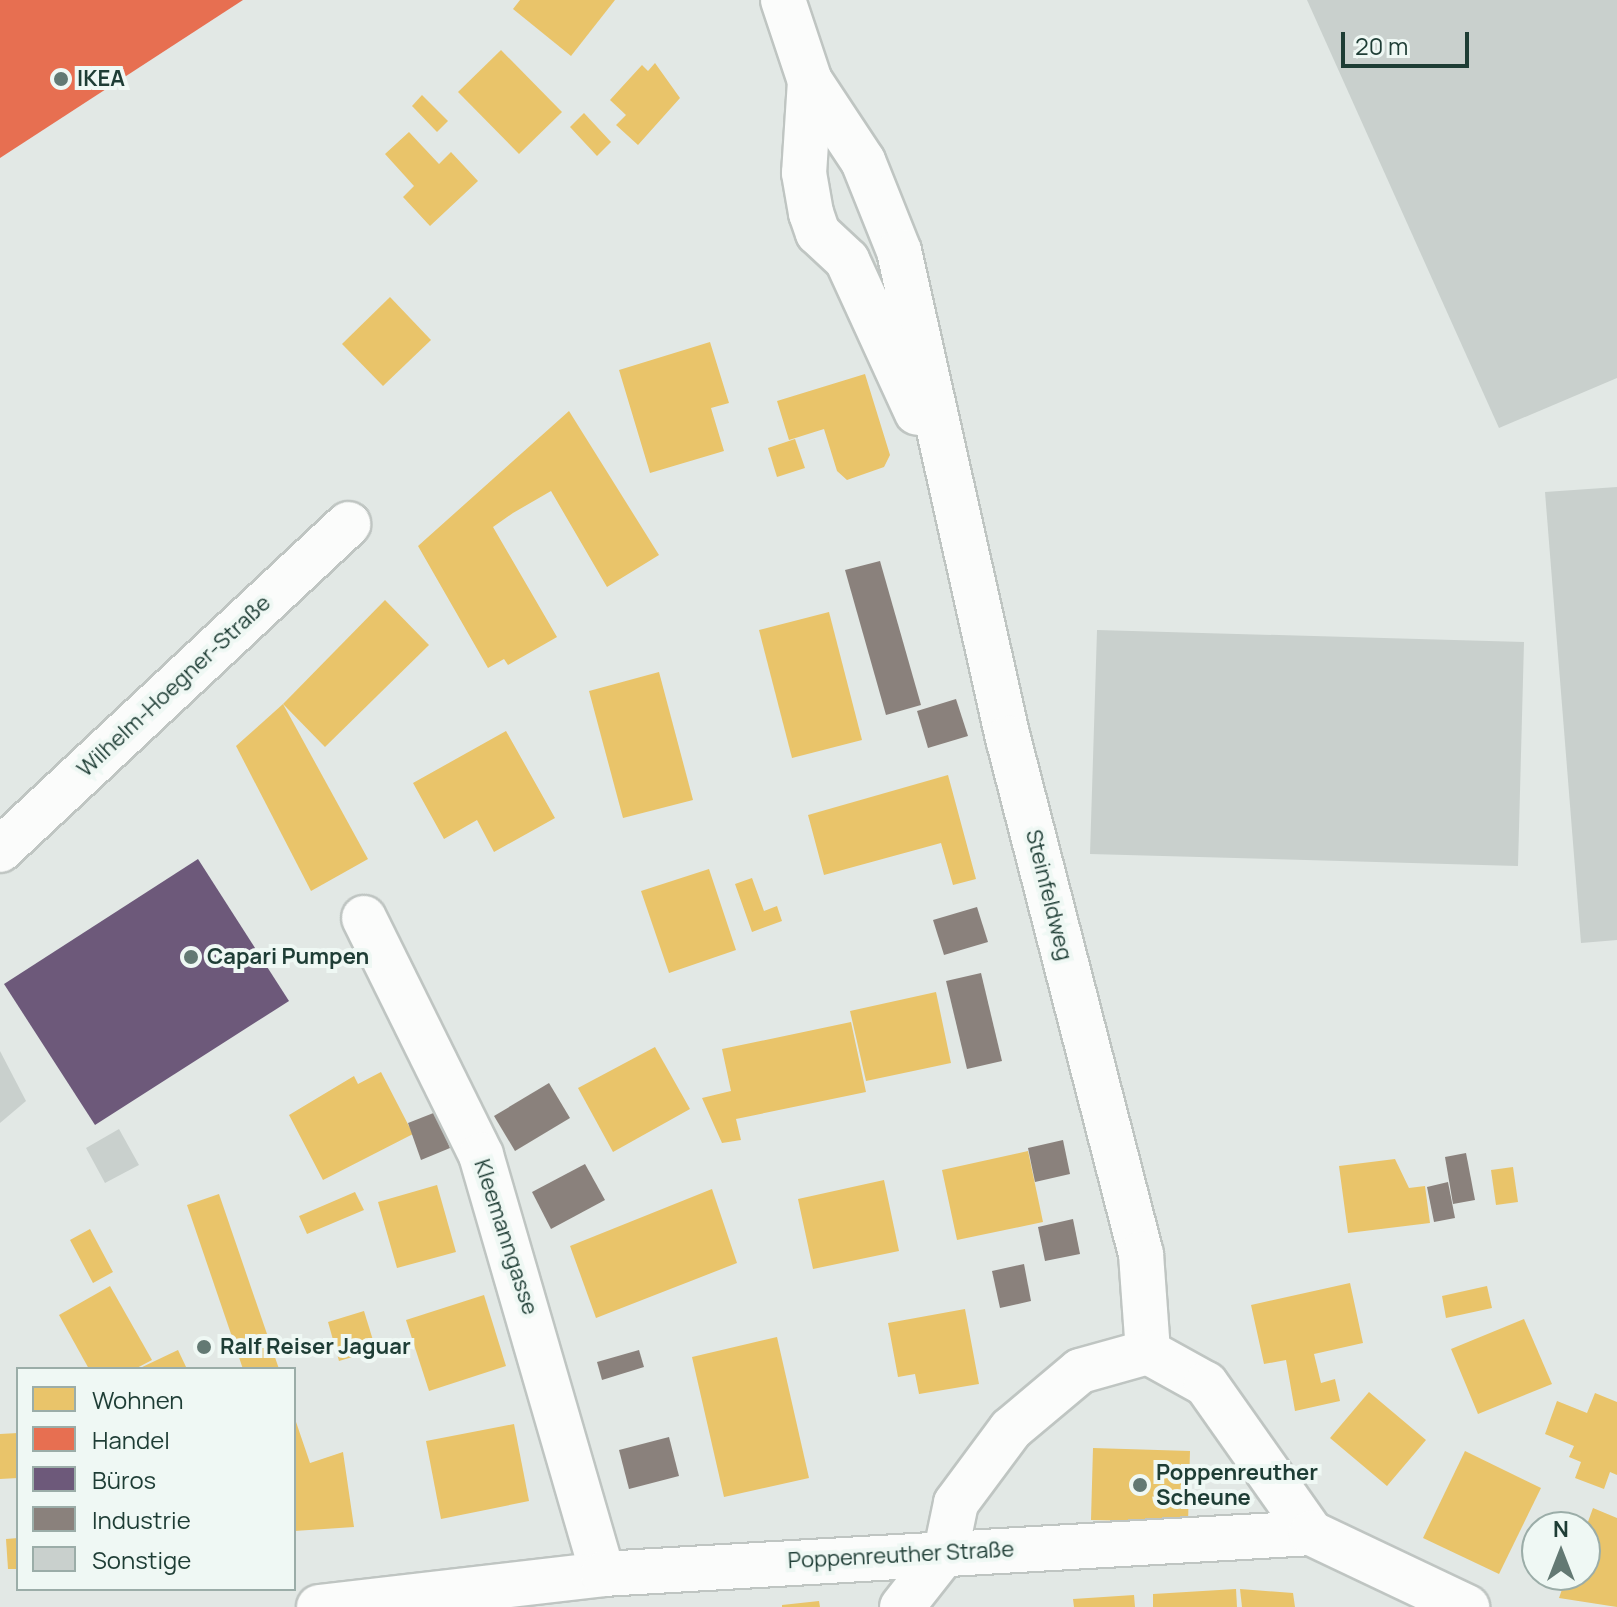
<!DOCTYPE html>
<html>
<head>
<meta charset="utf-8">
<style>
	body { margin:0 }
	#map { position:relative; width:1617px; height:1607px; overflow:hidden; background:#e2e8e5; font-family:Manrope,sans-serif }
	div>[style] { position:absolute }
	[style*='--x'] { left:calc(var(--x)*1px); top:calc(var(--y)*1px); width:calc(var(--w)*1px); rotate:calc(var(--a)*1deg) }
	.homes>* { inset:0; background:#e9c46a }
	.shops>* { inset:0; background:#e76f51 }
	.offices>* { inset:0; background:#6d597a }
	.industry>* { inset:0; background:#8a817c }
	.building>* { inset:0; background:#c9d0cd }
	.roads { filter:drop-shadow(2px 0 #bfc5c2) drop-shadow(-2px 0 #bfc5c2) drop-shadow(0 2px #bfc5c2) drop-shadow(0 -2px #bfc5c2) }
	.minor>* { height:44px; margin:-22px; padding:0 22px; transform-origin:22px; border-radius:22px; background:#fbfcfb }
	.tertiary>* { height:44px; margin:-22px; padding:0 22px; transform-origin:22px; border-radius:22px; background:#fbfcfb }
	.dots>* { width:22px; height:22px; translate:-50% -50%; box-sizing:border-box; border:4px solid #eff8f4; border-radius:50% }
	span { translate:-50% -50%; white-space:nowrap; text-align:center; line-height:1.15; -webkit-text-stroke:8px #eff8f4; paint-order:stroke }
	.poi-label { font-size:22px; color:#1e3d35; font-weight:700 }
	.left { translate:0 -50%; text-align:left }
	.street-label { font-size:22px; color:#1e3d35 }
	.legend { position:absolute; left:16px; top:1367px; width:280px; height:224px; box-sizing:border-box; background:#eff8f4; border:2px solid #9bada8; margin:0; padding:10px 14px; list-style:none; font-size:24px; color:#1e3d35 }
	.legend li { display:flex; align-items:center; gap:16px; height:40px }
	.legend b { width:40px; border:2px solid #9bada8 }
	.north { position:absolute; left:1521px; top:1511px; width:80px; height:80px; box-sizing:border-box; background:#eff8f4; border:2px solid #9bada8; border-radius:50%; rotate:0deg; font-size:22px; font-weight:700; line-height:32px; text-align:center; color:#1e3d35 }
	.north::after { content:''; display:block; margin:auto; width:28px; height:36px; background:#637973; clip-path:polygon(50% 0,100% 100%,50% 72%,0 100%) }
	.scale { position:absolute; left:1341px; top:32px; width:128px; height:36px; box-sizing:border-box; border:4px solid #1e3d35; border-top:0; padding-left:10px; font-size:24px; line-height:28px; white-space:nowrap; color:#1e3d35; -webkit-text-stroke:6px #eff8f4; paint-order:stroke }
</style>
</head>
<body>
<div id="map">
	<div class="homes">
		<i style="clip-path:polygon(520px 0,615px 0,571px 56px,513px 9px)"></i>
		<i style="clip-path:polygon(501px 50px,562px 112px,519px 154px,458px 92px)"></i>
		<i style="clip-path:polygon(655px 63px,680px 98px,638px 145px,616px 125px,626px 115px,610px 100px,642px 65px,648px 71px)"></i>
		<i style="clip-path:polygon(422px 95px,448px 121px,437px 132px,412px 106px)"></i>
		<i style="clip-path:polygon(584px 113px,611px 142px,597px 156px,570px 127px)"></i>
		<i style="clip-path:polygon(409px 132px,439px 164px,451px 152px,478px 181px,430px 226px,403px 197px,414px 186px,385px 154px)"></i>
		<i style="clip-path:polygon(390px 297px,431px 340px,383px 386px,342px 344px)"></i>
		<i style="clip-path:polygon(710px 342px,729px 403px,711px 408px,724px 451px,650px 473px,619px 370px)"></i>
		<i style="clip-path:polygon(865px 374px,890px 455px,884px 467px,847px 480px,837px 471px,824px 429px,789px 440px,777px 401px)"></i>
		<i style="clip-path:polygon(569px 411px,659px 555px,607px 587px,551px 491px,513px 513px,493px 527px,557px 637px,508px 665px,504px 659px,488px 668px,418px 546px)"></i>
		<i style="clip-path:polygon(795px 439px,805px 468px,777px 477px,768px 448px)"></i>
		<i style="clip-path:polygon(385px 600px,429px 645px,325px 747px,283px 704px)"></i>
		<i style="clip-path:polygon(829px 612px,862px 740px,792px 758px,759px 630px)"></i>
		<i style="clip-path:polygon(659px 672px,693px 800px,623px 818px,589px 691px)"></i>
		<i style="clip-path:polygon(283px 704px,368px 859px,311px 891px,236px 746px)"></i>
		<i style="clip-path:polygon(506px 731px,555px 818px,494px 852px,477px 820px,444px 839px,413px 783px)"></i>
		<i style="clip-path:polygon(948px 775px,976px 879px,953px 885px,941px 843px,824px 875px,808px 815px)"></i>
		<i style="clip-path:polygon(709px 869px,736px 950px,669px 973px,641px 891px)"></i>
		<i style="clip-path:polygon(752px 878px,764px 911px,777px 906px,782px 921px,752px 932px,735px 884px)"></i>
		<i style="clip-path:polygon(936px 992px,951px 1063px,866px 1081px,850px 1011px)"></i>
		<i style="clip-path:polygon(851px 1022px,866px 1092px,736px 1119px,741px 1140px,722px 1143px,702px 1098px,731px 1091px,722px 1049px)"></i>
		<i style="clip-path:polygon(655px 1047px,690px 1109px,613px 1152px,578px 1088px)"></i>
		<i style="clip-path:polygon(381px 1072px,413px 1134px,323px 1180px,289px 1115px,354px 1076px,358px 1084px)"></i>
		<i style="clip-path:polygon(1028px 1151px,1043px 1222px,957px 1240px,942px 1170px)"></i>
		<i style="clip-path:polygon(1395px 1159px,1409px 1188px,1425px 1186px,1430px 1223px,1348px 1233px,1339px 1166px)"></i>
		<i style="clip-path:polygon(1513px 1167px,1518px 1202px,1496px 1205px,1491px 1170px)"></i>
		<i style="clip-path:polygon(884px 1180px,899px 1251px,813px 1269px,798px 1199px)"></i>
		<i style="clip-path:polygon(437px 1185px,456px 1252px,397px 1268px,378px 1202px)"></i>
		<i style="clip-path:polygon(712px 1189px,737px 1263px,596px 1318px,570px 1246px)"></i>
		<i style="clip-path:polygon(355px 1192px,364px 1210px,307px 1234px,299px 1216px)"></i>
		<i style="clip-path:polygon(219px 1194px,279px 1369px,243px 1369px,187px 1205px)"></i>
		<i style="clip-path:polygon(90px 1229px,113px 1272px,93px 1283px,70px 1240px)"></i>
		<i style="clip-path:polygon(1350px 1283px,1363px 1343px,1314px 1354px,1321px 1383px,1335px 1379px,1340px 1401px,1295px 1411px,1286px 1360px,1264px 1364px,1251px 1305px)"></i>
		<i style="clip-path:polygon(110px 1286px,152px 1360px,135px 1369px,89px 1369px,59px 1315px)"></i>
		<i style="clip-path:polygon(1487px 1286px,1492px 1308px,1446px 1318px,1442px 1296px)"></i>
		<i style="clip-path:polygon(484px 1295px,506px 1366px,429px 1391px,406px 1320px)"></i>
		<i style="clip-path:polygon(965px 1309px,979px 1384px,919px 1394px,915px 1374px,898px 1377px,888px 1323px)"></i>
		<i style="clip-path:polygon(364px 1311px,376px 1350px,339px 1361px,328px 1322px)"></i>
		<i style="clip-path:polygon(1524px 1319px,1552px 1384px,1478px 1414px,1451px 1349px)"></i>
		<i style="clip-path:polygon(777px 1337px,809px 1478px,724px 1497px,692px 1357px)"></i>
		<i style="clip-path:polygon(178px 1350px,187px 1369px,138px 1369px)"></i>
		<i style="clip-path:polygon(1369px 1392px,1426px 1440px,1387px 1486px,1330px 1438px)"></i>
		<i style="clip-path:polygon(1595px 1393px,1617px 1402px,1617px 1475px,1610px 1472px,1604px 1489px,1575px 1478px,1581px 1462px,1569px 1457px,1574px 1446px,1545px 1434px,1557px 1401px,1587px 1413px)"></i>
		<i style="clip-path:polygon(294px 1416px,310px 1463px,343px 1452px,354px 1527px,294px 1531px)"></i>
		<i style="clip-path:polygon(514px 1424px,529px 1501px,441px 1519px,426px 1441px)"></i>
		<i style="clip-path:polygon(18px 1433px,18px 1478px,0 1479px,0 1434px)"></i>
		<i style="clip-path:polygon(1093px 1448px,1190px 1451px,1188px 1522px,1091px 1520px)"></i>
		<i style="clip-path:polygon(1465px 1451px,1541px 1488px,1499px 1574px,1423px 1538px)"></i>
		<i style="clip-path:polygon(1593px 1508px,1617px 1518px,1617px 1607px,1559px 1598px,1567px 1575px,1585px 1575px,1585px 1530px)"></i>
		<i style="clip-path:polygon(18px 1538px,18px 1569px,8px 1569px,6px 1539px)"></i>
		<i style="clip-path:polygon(1236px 1589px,1237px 1607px,1153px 1607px,1153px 1594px)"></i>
		<i style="clip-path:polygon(1240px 1589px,1293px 1593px,1295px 1607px,1242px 1607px)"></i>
		<i style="clip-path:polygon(1134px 1595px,1135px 1607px,1074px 1607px,1073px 1599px)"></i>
		<i style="clip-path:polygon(819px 1601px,820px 1607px,782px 1607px,782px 1605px)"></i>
	</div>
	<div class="shops">
		<i style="clip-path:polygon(0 0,243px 0,0 158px)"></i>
	</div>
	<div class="offices">
		<i style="clip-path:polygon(198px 859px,289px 1001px,95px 1125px,4px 984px)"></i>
	</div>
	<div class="industry">
		<i style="clip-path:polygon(880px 561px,921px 705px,886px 715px,845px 570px)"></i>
		<i style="clip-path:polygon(956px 699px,968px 736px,928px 748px,917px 711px)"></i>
		<i style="clip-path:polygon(977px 907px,988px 942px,944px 955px,933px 920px)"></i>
		<i style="clip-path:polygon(981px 973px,1002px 1061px,967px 1069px,946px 981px)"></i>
		<i style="clip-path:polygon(549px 1083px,570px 1118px,515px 1151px,494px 1116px)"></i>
		<i style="clip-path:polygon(436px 1112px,450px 1148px,421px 1160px,408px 1123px)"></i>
		<i style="clip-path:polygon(1063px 1140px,1070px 1174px,1035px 1182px,1028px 1148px)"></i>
		<i style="clip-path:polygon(1466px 1153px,1475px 1200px,1453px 1204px,1445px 1157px)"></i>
		<i style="clip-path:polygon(585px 1164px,605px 1200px,551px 1229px,532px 1192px)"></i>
		<i style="clip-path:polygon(1448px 1182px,1455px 1218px,1434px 1222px,1427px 1187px)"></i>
		<i style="clip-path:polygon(1073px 1219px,1080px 1254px,1045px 1261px,1038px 1227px)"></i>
		<i style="clip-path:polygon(1024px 1264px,1031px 1301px,1000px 1308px,992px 1271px)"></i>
		<i style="clip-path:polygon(639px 1350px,644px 1367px,602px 1380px,597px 1362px)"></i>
		<i style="clip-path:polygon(669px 1437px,679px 1476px,629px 1489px,619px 1450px)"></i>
	</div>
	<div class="building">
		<i style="clip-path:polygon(1307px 0,1617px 0,1617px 378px,1499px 428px)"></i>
		<i style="clip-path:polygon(1617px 487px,1617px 940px,1581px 943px,1545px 492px)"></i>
		<i style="clip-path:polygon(1097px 630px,1524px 642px,1518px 866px,1090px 854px)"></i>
		<i style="clip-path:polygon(0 1051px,26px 1101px,0 1123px)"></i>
		<i style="clip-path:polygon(119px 1129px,139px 1165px,105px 1183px,86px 1148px)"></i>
	</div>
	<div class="roads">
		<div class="minor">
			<i style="--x:783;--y:0;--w:85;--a:71.6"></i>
			<i style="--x:810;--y:81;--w:96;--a:56.5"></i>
			<i style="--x:863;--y:161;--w:97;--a:68.2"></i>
			<i style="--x:899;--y:251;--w:499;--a:77.4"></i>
			<i style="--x:1008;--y:738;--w:533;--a:75.55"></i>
			<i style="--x:1141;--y:1254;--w:98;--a:85.9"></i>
			<i style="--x:810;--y:81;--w:92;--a:93.7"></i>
			<i style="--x:804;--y:173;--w:41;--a:80.1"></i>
			<i style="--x:811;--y:213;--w:21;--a:71"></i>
			<i style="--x:818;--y:233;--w:40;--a:43"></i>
			<i style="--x:847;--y:260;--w:168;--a:65.4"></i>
			<i style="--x:0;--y:850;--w:477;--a:-43.1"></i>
			<i style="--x:364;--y:918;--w:264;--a:63.7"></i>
			<i style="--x:481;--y:1155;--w:436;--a:73.8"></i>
			<i style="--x:902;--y:1607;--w:71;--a:-51.8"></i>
			<i style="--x:946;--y:1551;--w:49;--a:-78.2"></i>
			<i style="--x:956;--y:1503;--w:92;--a:-53.4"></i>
			<i style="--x:1011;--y:1429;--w:90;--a:-40"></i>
			<i style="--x:1080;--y:1371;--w:71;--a:-15.6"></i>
			<i style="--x:1148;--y:1352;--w:66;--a:28.9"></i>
			<i style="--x:1206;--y:1384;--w:182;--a:54.8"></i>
		</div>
		<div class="tertiary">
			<i style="--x:319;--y:1607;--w:286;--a:-6.6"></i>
			<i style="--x:603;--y:1574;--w:709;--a:-3.31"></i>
			<i style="--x:1311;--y:1533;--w:173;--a:25.4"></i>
		</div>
	</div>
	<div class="dots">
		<i style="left:61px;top:79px;background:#637973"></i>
		<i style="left:191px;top:957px;background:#637973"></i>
		<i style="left:204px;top:1347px;background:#637973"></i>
		<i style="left:1140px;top:1485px;background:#637973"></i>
	</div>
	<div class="poi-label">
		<span class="left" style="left:77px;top:79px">IKEA</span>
		<span class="left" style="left:207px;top:957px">Capari Pumpen</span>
		<span class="left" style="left:220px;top:1347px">Ralf Reiser Jaguar</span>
		<span class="left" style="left:1156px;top:1485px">Poppenreuther<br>Scheune</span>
	</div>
	<div class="street-label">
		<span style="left:174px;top:686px;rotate:-43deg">Wilhelm-Hoegner-Straße</span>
		<span style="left:1049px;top:895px;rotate:76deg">Steinfeldweg</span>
		<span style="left:506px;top:1237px;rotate:72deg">Kleemanngasse</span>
		<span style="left:901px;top:1555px;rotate:-3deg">Poppenreuther Straße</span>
	</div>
	<ul class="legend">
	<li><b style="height:22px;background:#e9c46a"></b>Wohnen</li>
	<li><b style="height:22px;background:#e76f51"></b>Handel</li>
	<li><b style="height:22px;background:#6d597a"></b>Büros</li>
	<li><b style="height:22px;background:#8a817c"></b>Industrie</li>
	<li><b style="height:22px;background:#c9d0cd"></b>Sonstige</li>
	</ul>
	<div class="north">N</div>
	<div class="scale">20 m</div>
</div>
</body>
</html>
